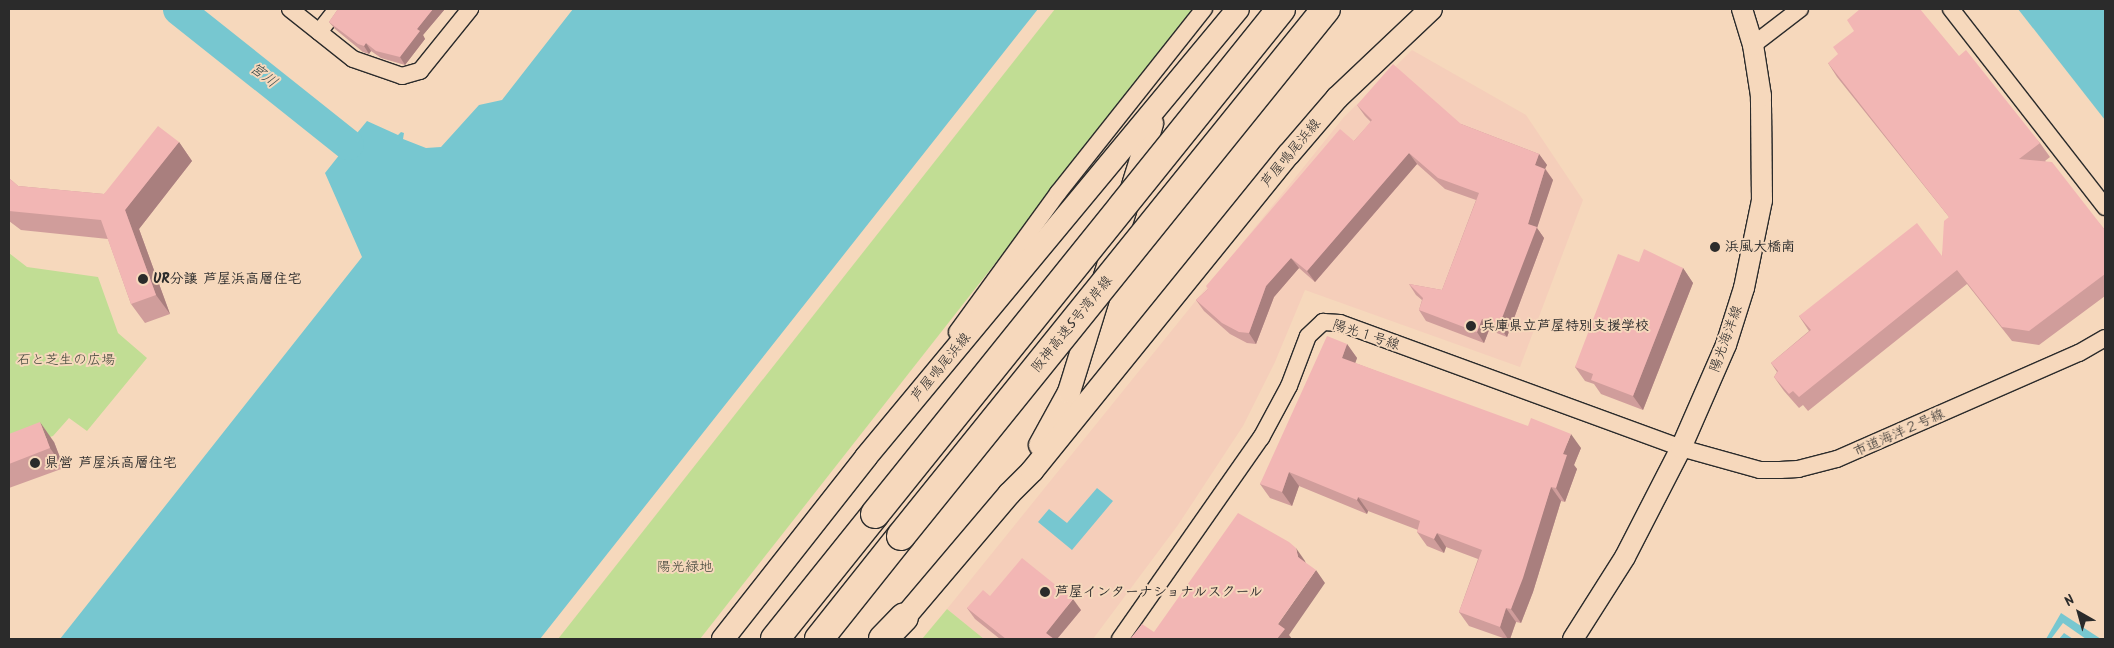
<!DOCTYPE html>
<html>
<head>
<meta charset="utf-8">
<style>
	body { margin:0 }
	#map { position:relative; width:2114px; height:648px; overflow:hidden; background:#f6d8bc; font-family:Kalam,"Klee One",sans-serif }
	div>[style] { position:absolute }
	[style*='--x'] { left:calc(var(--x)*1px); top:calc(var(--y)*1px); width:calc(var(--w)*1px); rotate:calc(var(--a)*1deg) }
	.built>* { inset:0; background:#f5ceba }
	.green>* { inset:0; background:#c1dd94 }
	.water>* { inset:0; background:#77c7d0 }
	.pier>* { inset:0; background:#f6d8bc }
	.river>* { height:31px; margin:-15.5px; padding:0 15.5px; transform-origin:15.5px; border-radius:15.5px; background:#77c7d0 }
	.roads { filter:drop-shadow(1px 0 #2b2b2b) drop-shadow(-1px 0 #2b2b2b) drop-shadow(0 1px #2b2b2b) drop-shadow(0 -1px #2b2b2b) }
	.minor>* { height:16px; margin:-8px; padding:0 8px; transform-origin:8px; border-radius:8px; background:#f6d8bc }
	.tertiary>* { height:20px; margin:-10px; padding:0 10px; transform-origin:10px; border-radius:10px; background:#f6d8bc }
	.secondary>* { height:22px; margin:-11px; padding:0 11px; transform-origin:11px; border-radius:11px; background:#f6d8bc }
	.motorway>* { height:28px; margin:-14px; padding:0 14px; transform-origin:14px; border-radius:14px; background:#f6d8bc }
	.bridges { filter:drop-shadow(1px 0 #2b2b2b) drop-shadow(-1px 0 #2b2b2b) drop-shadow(0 1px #2b2b2b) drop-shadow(0 -1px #2b2b2b) }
	.motorway-bridge>* { height:28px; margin:-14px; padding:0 14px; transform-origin:14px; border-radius:14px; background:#f6d8bc }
	.wall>* { inset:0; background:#d09d9b }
	.shaded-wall>* { inset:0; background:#a97f7e }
	.building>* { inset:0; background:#f2b6b4 }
	.dots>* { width:14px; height:14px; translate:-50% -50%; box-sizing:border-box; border:2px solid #f6d8bc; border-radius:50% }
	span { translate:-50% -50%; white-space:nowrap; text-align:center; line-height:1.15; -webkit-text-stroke:4px #f6d8bc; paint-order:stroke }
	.street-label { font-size:14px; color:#2b2b2b }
	.poi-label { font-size:14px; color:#2b2b2b; font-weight:700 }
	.left { translate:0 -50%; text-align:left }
	.park-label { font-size:14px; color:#42463b }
	.water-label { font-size:15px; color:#3a4a4c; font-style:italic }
	.frame { position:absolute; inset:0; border:10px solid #2b2b2b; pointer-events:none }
	.north { position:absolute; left:2054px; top:588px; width:50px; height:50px; -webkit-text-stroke:4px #f6d8bc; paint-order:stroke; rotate:322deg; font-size:14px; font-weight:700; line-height:20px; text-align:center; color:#2b2b2b }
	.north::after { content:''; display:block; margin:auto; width:18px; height:22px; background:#2b2b2b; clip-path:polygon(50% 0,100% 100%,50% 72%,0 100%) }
</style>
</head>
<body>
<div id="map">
	<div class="built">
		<i style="clip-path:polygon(1412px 50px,1526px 115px,1583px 200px,1520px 367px,1305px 290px,1275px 362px,1243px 426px,1178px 525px,1093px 639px,984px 639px,947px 609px,1344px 117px)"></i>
	</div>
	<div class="green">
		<i style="clip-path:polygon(1055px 9px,1195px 9px,700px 639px,558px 639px)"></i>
		<i style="clip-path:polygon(9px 253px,27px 267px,98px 277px,118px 333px,147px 358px,87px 431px,69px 418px,53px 436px,9px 450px)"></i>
		<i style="clip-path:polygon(947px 609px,984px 639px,922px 639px)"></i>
	</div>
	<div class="water">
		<i style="clip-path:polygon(573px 9px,1038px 9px,540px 639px,60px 639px,362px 257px,325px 173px,348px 144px,367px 121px,398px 135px,401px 132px,404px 133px,403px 139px,426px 148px,441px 147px,479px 105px,502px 100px)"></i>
		<i style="clip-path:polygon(2018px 9px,2105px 9px,2105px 120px)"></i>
		<i style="clip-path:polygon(1097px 488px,1113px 501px,1072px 550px,1038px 522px,1049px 509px,1067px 523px)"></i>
		<i style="clip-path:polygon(2061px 613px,2101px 639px,2046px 639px)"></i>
	</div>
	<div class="pier">
		<i style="clip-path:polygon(2063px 623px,2086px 639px,2073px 639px,2064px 633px,2059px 639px,2051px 639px)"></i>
	</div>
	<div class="river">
		<i style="--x:178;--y:9;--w:217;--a:38.5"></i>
	</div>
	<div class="roads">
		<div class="minor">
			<i style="--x:290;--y:9;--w:80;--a:38.4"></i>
			<i style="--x:353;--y:59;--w:52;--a:19.1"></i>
			<i style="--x:402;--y:76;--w:19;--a:-16"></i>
			<i style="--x:420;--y:71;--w:80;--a:-51.1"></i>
			<i style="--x:1951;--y:9;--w:251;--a:52.1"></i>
			<i style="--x:319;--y:32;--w:29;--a:-52"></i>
			<i style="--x:1753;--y:45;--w:59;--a:-37.5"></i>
			<i style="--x:957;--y:332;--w:172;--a:-54"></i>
			<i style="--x:1058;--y:193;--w:235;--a:-51.6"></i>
			<i style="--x:1120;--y:639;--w:246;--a:-55"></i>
			<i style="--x:1261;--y:438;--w:59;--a:-61.7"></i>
			<i style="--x:1289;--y:386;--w:53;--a:-69.2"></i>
			<i style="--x:1308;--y:336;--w:21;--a:-43"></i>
			<i style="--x:1323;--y:322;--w:17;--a:3"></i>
			<i style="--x:1340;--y:323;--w:363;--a:20.1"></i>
			<i style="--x:1681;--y:448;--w:82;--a:15.6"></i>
			<i style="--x:1760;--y:470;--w:20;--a:0"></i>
			<i style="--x:1780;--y:470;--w:18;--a:-3"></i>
			<i style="--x:1798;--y:469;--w:40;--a:-14.4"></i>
			<i style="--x:1837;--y:459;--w:264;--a:-23.7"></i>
			<i style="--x:2079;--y:353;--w:30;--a:-30"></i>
		</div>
		<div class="tertiary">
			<i style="--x:1573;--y:639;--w:97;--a:-57.6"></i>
			<i style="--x:1625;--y:557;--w:123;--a:-62.8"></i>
			<i style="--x:1681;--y:448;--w:112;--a:-66.4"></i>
			<i style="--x:1726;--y:345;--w:60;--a:-72.5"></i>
			<i style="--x:1744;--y:288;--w:90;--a:-78.4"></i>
			<i style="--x:1762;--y:200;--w:104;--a:-90.6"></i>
			<i style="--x:1761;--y:96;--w:52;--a:-98.9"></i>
			<i style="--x:1753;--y:45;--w:38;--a:-107"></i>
		</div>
		<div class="secondary">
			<i style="--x:1040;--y:445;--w:60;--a:-61.3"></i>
			<i style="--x:1069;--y:392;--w:281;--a:-72.8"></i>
			<i style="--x:893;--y:631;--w:180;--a:-49.7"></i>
			<i style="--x:1009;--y:494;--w:33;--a:-45"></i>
			<i style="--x:1032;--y:471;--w:408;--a:-51"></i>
			<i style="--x:1289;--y:154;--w:74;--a:-49.4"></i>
			<i style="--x:1337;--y:98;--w:129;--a:-43.4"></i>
			<i style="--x:723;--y:639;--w:231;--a:-51.8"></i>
			<i style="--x:866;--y:457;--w:582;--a:-50.3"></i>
		</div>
		<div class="motorway">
			<i style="--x:775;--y:639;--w:160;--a:-51.3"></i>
			<i style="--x:819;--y:639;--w:132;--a:-51.5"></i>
			<i style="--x:883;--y:639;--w:30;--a:-46"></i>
		</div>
	</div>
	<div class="bridges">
		<div class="motorway-bridge">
			<i style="--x:875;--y:514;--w:648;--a:-51.2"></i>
			<i style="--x:901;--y:536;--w:677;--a:-51.12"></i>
		</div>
	</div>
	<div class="wall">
		<i style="clip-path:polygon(338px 9px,445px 9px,423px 35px,425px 39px,405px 65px,381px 58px,371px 51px,369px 54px,363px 52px,335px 29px,329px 22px)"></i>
		<i style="clip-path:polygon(1959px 56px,2040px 143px,2050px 157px,2045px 161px,2105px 230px,2105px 296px,2039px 345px,2012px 341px,1967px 284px,1808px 411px,1803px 405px,1799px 408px,1784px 391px,1774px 377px,1777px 372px,1771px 363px,1809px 331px,1799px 316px,1942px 256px,1949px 217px,1837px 77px,1828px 63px)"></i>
		<i style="clip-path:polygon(1357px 105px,1461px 124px,1539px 154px,1547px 165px,1545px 168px,1553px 180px,1537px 228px,1544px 238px,1507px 337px,1489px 330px,1484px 343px,1426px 321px,1419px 310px,1422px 300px,1416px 295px,1409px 284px,1442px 290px,1476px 200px,1445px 189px,1417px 164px,1315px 282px,1299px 268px,1274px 297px,1256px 344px,1247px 343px,1230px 334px,1204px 311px,1196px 300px,1208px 289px,1354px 141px,1371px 122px,1365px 116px)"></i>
		<i style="clip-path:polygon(179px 142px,192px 161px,139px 229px,170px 314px,145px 323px,131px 304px,108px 239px,21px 230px,9px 221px,9px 178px,18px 186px,104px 194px)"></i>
		<i style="clip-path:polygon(1639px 262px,1683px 268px,1693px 283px,1643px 410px,1601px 394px,1594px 384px,1585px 381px,1575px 367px)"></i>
		<i style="clip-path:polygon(1347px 344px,1357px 358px,1355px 363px,1581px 448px,1574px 465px,1577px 469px,1565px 502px,1561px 501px,1533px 592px,1521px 623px,1516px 622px,1510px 639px,1506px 639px,1469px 626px,1459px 612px,1478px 559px,1446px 547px,1444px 553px,1427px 546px,1417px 532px,1418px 530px,1368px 511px,1367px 514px,1299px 486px,1292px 506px,1270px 498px,1260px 484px)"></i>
		<i style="clip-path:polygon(9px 434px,54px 442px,64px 468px,9px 488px)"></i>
		<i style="clip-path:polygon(990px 596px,1081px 610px,1057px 639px,1000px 639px,975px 619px,967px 608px)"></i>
	</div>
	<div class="shaded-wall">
		<i style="clip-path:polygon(433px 9px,445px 9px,423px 35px,425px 39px,405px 65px,400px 57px,417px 29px)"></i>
		<i style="clip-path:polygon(366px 43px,371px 51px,369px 54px,364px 46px)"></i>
		<i style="clip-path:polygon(179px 142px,192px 161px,139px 229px,170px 314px,156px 295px,125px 210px)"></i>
		<i style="clip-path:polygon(1409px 153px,1417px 164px,1315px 282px,1307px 271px)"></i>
		<i style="clip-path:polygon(1539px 154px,1547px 165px,1542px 175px,1535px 165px)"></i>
		<i style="clip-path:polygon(1545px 169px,1553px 180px,1537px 228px,1544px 238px,1507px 337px,1499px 326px,1528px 224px)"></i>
		<i style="clip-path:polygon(1291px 258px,1299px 268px,1274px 297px,1256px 344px,1249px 333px,1266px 286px)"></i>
		<i style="clip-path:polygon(1683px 268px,1693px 283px,1643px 410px,1633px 396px)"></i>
		<i style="clip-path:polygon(1482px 319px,1489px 330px,1484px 343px,1477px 332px)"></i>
		<i style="clip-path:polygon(1347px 344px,1357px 358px,1352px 372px,1342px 358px)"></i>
		<i style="clip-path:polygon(40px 422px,54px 442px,64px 468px,50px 448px)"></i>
		<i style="clip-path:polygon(1571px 434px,1581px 448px,1574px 465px,1577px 469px,1565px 502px,1556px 488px,1563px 454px)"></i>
		<i style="clip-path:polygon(1289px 472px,1299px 486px,1292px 506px,1282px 492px)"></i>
		<i style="clip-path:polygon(1551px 487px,1561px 501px,1533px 592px,1521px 623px,1511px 609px)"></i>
		<i style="clip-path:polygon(1358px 497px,1368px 511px,1367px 514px,1357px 500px)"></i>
		<i style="clip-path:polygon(1437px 533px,1446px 547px,1444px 553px,1434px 539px)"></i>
		<i style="clip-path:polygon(1296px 548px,1305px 561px,1308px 570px,1298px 557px)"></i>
		<i style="clip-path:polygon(1316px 570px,1325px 583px,1289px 635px,1292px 639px,1277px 639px,1278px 624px)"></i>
		<i style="clip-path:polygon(1073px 599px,1081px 610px,1057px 639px,1050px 639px,1046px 633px)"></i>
		<i style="clip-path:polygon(1506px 608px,1516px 622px,1510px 639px,1508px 639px,1500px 627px)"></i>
	</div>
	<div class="building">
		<i style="clip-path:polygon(338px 9px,433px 9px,417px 29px,420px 31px,400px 57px,376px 51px,366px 43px,364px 46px,358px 44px,329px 22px)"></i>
		<i style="clip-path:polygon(1860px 9px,1920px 9px,1959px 56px,1966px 50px,2040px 143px,2019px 159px,2052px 162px,2105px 230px,2105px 274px,2029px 331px,2002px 327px,1957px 270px,1799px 397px,1793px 391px,1789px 394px,1774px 377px,1778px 371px,1771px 363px,1811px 330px,1799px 316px,1917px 223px,1942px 256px,1944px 221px,1949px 217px,1828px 63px,1838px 54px,1833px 47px,1854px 31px,1847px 20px)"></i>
		<i style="clip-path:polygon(1393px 64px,1461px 124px,1539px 154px,1535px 165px,1545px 169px,1528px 224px,1537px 227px,1499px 326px,1482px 319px,1477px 332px,1419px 310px,1423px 298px,1409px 284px,1442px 290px,1479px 193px,1438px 178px,1409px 153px,1307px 271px,1291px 258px,1266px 286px,1249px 333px,1239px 332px,1222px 323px,1196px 300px,1208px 289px,1206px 286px,1340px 129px,1354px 141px,1372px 120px,1357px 105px)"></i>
		<i style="clip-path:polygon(158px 126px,179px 142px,125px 210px,156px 295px,131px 304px,101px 220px,9px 211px,9px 178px,18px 186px,104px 194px)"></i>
		<i style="clip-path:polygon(1644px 249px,1683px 268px,1633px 396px,1591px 380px,1593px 374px,1575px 367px,1618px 254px,1639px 262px)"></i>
		<i style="clip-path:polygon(1327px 336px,1347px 344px,1342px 358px,1528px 426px,1531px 418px,1571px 434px,1563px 454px,1567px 455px,1556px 488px,1551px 487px,1523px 578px,1511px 609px,1506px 608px,1500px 627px,1459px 612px,1482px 550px,1437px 533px,1434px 539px,1417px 532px,1420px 521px,1358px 497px,1357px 500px,1289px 472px,1282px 492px,1260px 484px)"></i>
		<i style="clip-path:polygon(40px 422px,50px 448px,9px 464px,9px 434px)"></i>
		<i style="clip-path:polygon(1238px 513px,1289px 542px,1296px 548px,1298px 557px,1316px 570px,1278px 624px,1285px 629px,1277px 639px,1130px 639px,1142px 624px,1154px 632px)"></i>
		<i style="clip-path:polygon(1022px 558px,1073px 599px,1046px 633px,1054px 639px,1006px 639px,967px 608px,983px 590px,990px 596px)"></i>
	</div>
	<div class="dots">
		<i style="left:1715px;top:247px;background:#2b2b2b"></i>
		<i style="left:143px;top:279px;background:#2b2b2b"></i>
		<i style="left:1471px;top:326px;background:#2b2b2b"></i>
		<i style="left:35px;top:463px;background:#2b2b2b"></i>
		<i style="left:1045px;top:592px;background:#2b2b2b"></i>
	</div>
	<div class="street-label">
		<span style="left:1291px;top:153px;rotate:-50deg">芦屋鳴尾浜線</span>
		<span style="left:1072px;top:324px;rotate:-51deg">阪神高速5号湾岸線</span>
		<span style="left:1366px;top:335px;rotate:18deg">陽光１号線</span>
		<span style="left:1726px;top:339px;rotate:-70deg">陽光海洋線</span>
		<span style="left:941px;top:367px;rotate:-50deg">芦屋鳴尾浜線</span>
		<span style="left:1899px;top:433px;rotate:-24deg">市道海洋２号線</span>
	</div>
	<div class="poi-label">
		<span class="left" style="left:1725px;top:247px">浜風大橋南</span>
		<span class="left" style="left:153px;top:279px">UR分譲 芦屋浜高層住宅</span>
		<span class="left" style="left:1481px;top:326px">兵庫県立芦屋特別支援学校</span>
		<span class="left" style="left:45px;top:463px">県営 芦屋浜高層住宅</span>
		<span class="left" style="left:1055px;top:592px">芦屋インターナショナルスクール</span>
	</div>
	<div class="park-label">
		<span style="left:66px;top:360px">石と芝生の広場</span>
		<span style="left:685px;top:567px">陽光緑地</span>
	</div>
	<div class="water-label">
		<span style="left:263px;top:76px;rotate:38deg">宮川</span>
	</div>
	<div class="frame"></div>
	<div class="north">N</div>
</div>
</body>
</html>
